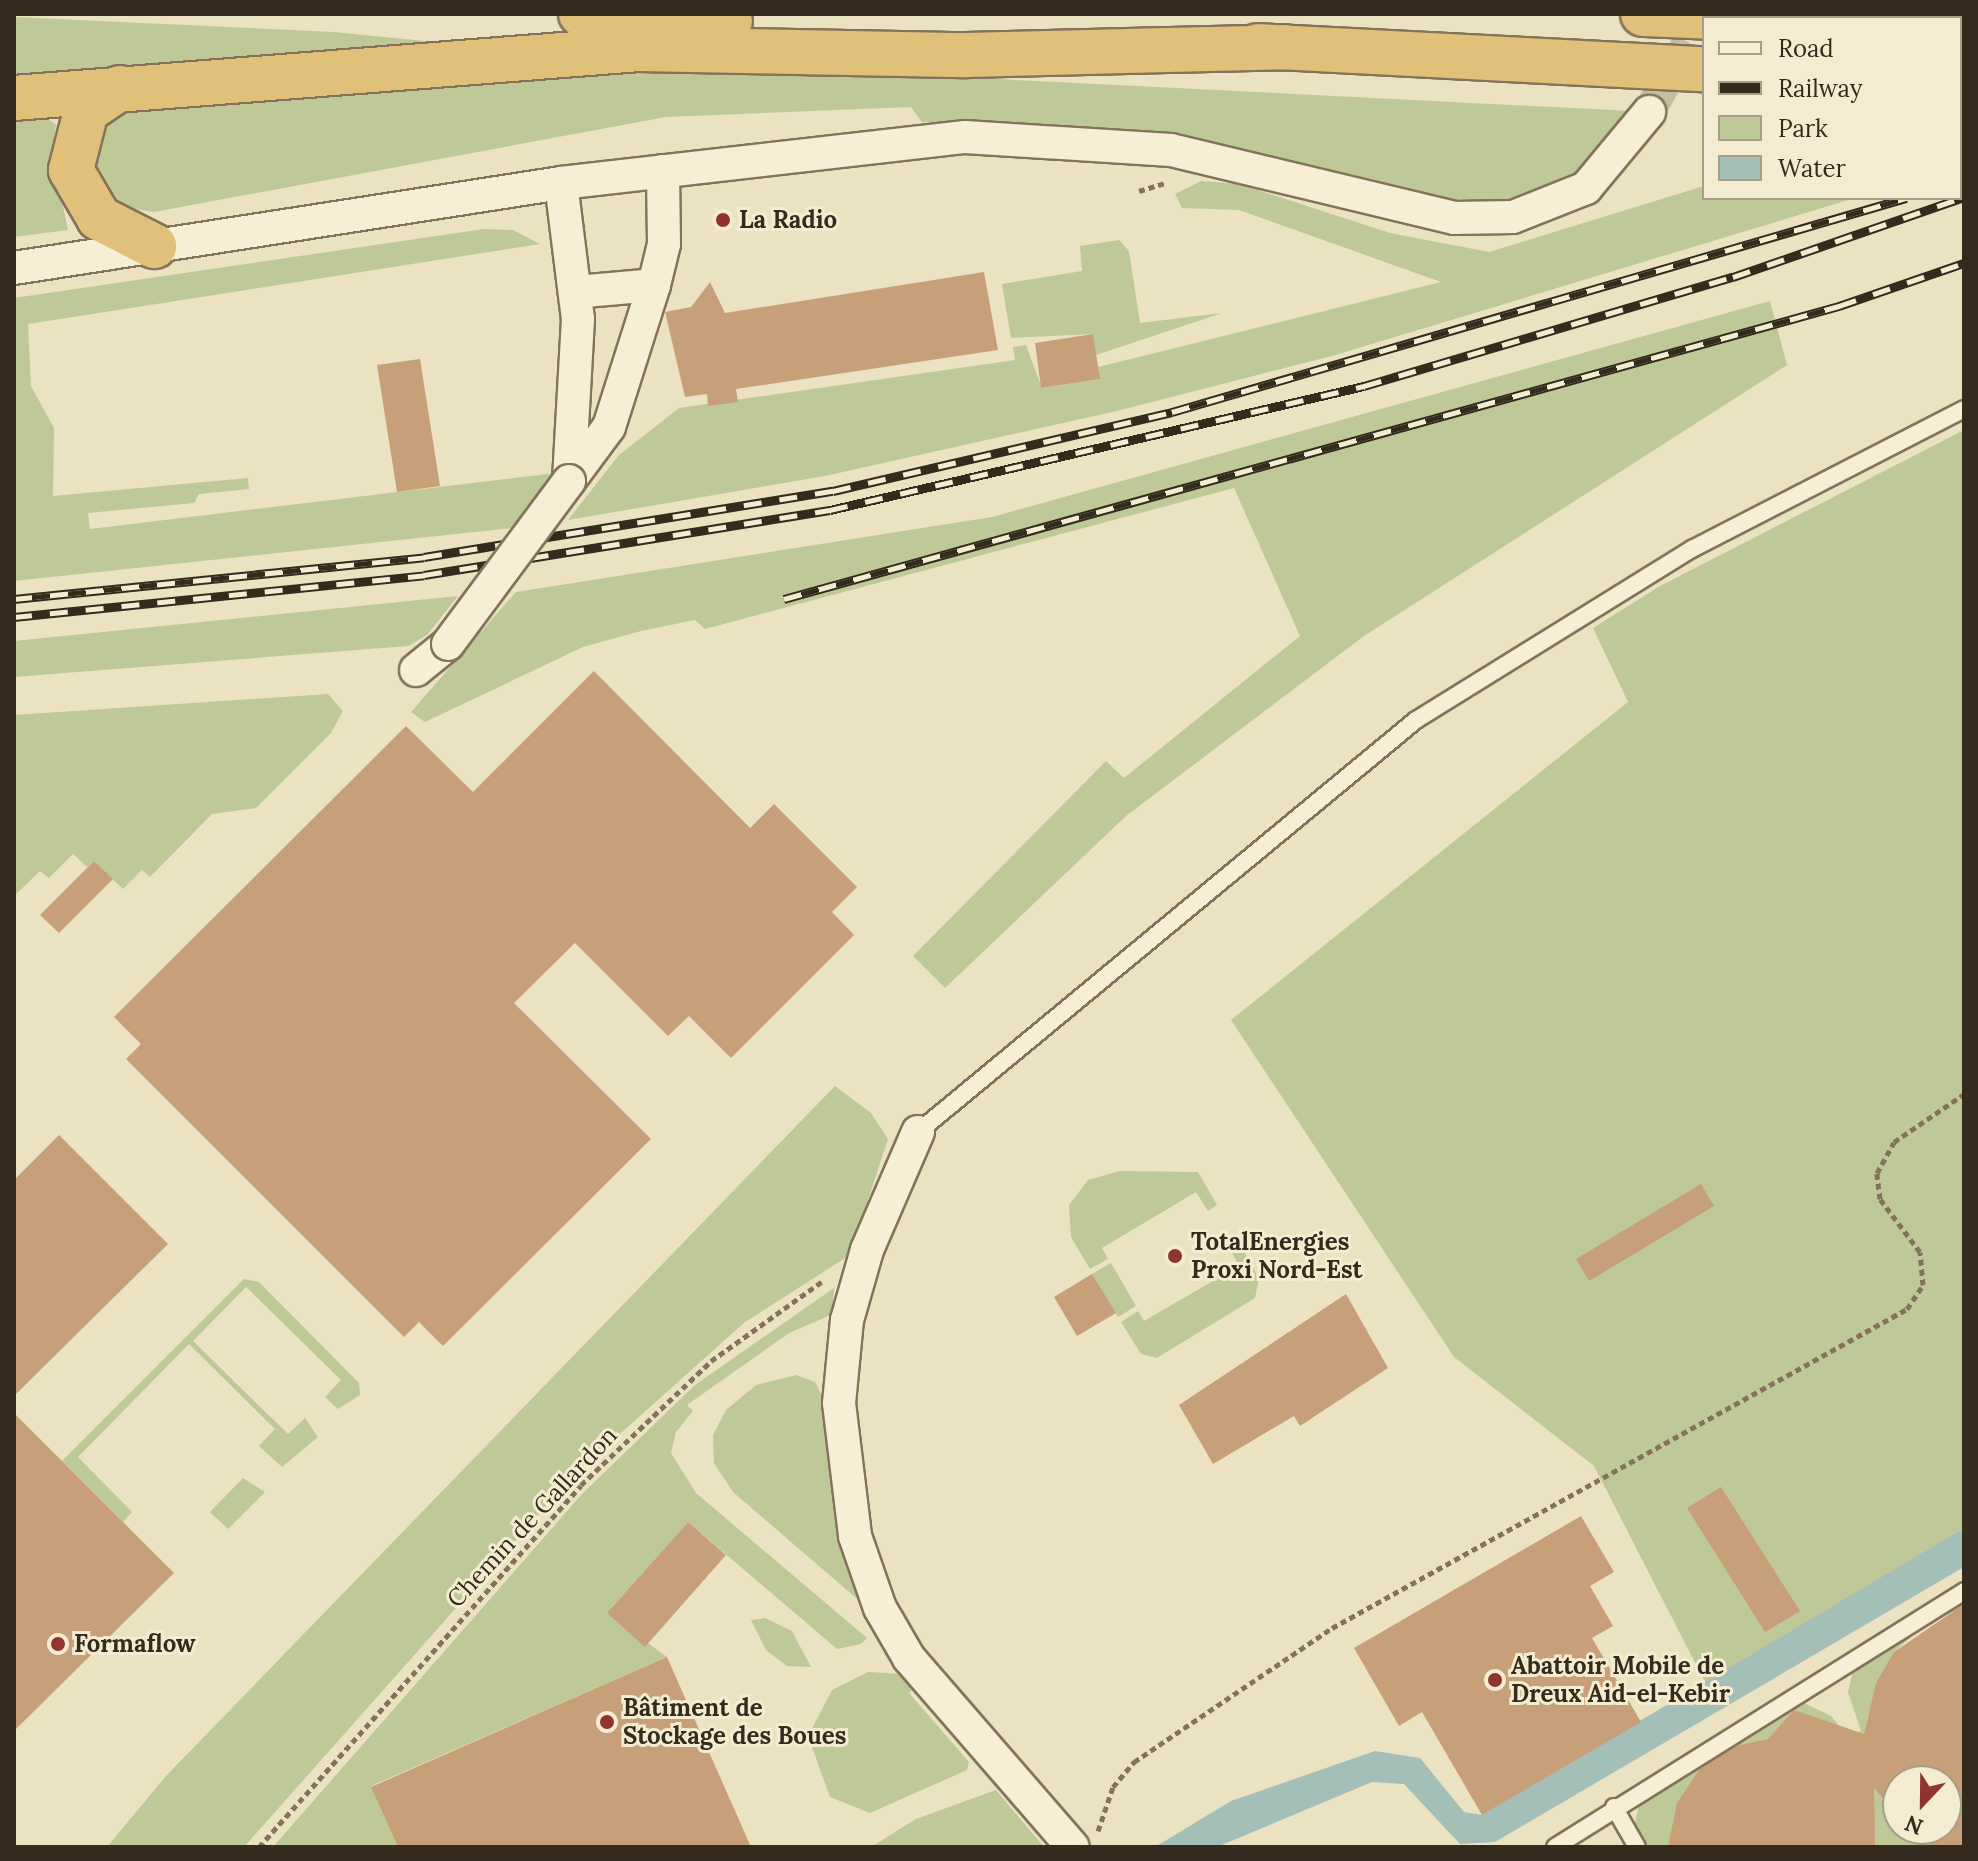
<!DOCTYPE html>
<html>
<head>
<meta charset="utf-8">
<style>
	body { margin:0 }
	#map { position:relative; width:1978px; height:1861px; overflow:hidden; background:#ebe2c2; font-family:Lora,serif }
	div>[style] { position:absolute }
	[style*='--x'] { left:calc(var(--x)*1px); top:calc(var(--y)*1px); width:calc(var(--w)*1px); rotate:calc(var(--a)*1deg) }
	.green>* { inset:0; background:#bfc897 }
	.water>* { inset:0; background:#a4beb8 }
	.building>* { inset:0; background:#c7a07a }
	.minor-tunnel>* { height:32px; margin-top:-16px; transform-origin:0; background:repeating-linear-gradient(90deg,#c6bda1 0 32px,transparent 0 48px) }
	.path>* { height:5px; margin-top:-2.5px; transform-origin:0; background:repeating-linear-gradient(90deg,#84735a 0 6px,transparent 0 10px) }
	.roads { filter:drop-shadow(2px 0 #84735a) drop-shadow(-2px 0 #84735a) drop-shadow(0 2px #84735a) drop-shadow(0 -2px #84735a) }
	.service>* { height:16px; margin:-8px; padding:0 8px; transform-origin:8px; border-radius:8px; background:#f6efd5 }
	.minor>* { height:32px; margin:-16px; padding:0 16px; transform-origin:16px; border-radius:16px; background:#f6efd5 }
	.trunk>* { height:44px; margin:-22px; padding:0 22px; transform-origin:22px; border-radius:22px; background:#e1c07a }
	.rail>* { height:9px; margin-top:-4.5px; transform-origin:0; background:repeating-linear-gradient(90deg,#f3ecd1 0 18px,#342a1e 0 36px); box-sizing:border-box; border-block:2px solid #342a1e }
	.bridges { filter:drop-shadow(2px 0 #84735a) drop-shadow(-2px 0 #84735a) drop-shadow(0 2px #84735a) drop-shadow(0 -2px #84735a) }
	.minor-bridge>* { height:32px; margin:-16px; padding:0 16px; transform-origin:16px; border-radius:16px; background:#f6efd5 }
	.dots>* { width:22px; height:22px; translate:-50% -50%; box-sizing:border-box; border:4px solid #f3ecd1; border-radius:50% }
	span { translate:-50% -50%; white-space:nowrap; text-align:center; line-height:1.15; -webkit-text-stroke:6px #f3ecd1; paint-order:stroke }
	.poi-label { font-size:24px; color:#342a1e; font-weight:700 }
	.left { translate:0 -50%; text-align:left }
	.street-label { font-size:24px; color:#342a1e }
	.frame { position:absolute; inset:0; border:16px solid #342a1e; pointer-events:none }
	.legend { position:absolute; left:1702px; top:16px; width:260px; height:184px; box-sizing:border-box; background:#f3ecd1; border:2px solid #a79e89; margin:0; padding:10px 14px; list-style:none; font-size:24px; color:#342a1e }
	.legend li { display:flex; align-items:center; gap:16px; height:40px }
	.legend b { width:40px; border:2px solid #a79e89 }
	.north { position:absolute; left:1882px; top:1765px; width:80px; height:80px; box-sizing:border-box; background:#f3ecd1; border:2px solid #a79e89; border-radius:50%; rotate:202deg; font-size:22px; font-weight:700; line-height:32px; text-align:center; color:#342a1e }
	.north::after { content:''; display:block; margin:auto; width:28px; height:36px; background:#8f342e; clip-path:polygon(50% 0,100% 100%,50% 72%,0 100%) }
</style>
</head>
<body>
<div id="map">
	<div class="green">
		<i style="clip-path:polygon(14px 17px,334px 32px,445px 43px,14px 78px)"></i>
		<i style="clip-path:polygon(654px 68px,839px 71px,1632px 111px,1592px 167px,1539px 199px,1485px 207px,1412px 196px,1201px 141px,1080px 126px,922px 122px,911px 107px,666px 117px,154px 212px,116px 206px,91px 164px,102px 127px,122px 109px)"></i>
		<i style="clip-path:polygon(47px 118px,56px 125px,52px 154px,68px 230px,14px 237px,14px 120px)"></i>
		<i style="clip-path:polygon(1201px 181px,1239px 184px,1390px 233px,1489px 252px,1704px 186px,1704px 198px,1855px 198px,1332px 356px,1117px 411px,825px 476px,568px 520px,619px 455px,679px 408px,1015px 360px,1013px 347px,1026px 345px,1042px 388px,1099px 379px,1098px 367px,1441px 282px,1239px 210px,1182px 208px,1175px 194px)"></i>
		<i style="clip-path:polygon(484px 229px,513px 230px,540px 244px,28px 324px,31px 386px,54px 428px,53px 496px,248px 478px,249px 489px,199px 494px,194px 503px,88px 513px,90px 529px,555px 473px,512px 528px,14px 581px,14px 298px)"></i>
		<i style="clip-path:polygon(1119px 240px,1129px 251px,1140px 323px,1222px 313px,1096px 355px,1092px 334px,1011px 338px,1002px 284px,1082px 271px,1080px 246px)"></i>
		<i style="clip-path:polygon(1770px 301px,1787px 365px,1364px 636px,1126px 816px,945px 988px,913px 956px,1106px 761px,1124px 778px,1300px 636px,1234px 488px,705px 629px,695px 620px,641px 631px,583px 647px,425px 722px,411px 712px,516px 592px,992px 517px)"></i>
		<i style="clip-path:polygon(1964px 430px,1964px 1528px,1706px 1684px,1594px 1466px,1454px 1357px,1231px 1020px,1628px 702px,1593px 628px,1660px 586px)"></i>
		<i style="clip-path:polygon(458px 596px,427px 635px,408px 646px,14px 677px,14px 641px)"></i>
		<i style="clip-path:polygon(328px 694px,343px 711px,331px 733px,256px 808px,212px 814px,150px 877px,142px 870px,123px 889px,94px 861px,87px 867px,73px 854px,49px 878px,40px 871px,14px 896px,14px 715px)"></i>
		<i style="clip-path:polygon(835px 1086px,871px 1113px,888px 1139px,850px 1255px,745px 1322px,574px 1475px,244px 1847px,107px 1847px,166px 1776px)"></i>
		<i style="clip-path:polygon(1120px 1171px,1198px 1172px,1217px 1205px,1208px 1211px,1196px 1192px,1102px 1248px,1108px 1259px,1090px 1269px,1071px 1237px,1069px 1205px,1088px 1180px)"></i>
		<i style="clip-path:polygon(1237px 1239px,1259px 1278px,1255px 1298px,1157px 1358px,1141px 1354px,1121px 1322px,1138px 1311px,1144px 1321px,1239px 1266px,1228px 1245px)"></i>
		<i style="clip-path:polygon(1111px 1263px,1136px 1306px,1118px 1317px,1092px 1274px)"></i>
		<i style="clip-path:polygon(244px 1279px,259px 1282px,359px 1383px,360px 1395px,338px 1409px,325px 1397px,341px 1380px,246px 1287px,193px 1341px,288px 1434px,305px 1418px,318px 1437px,282px 1467px,259px 1446px,275px 1429px,189px 1344px,78px 1457px,132px 1512px,123px 1522px,62px 1461px)"></i>
		<i style="clip-path:polygon(834px 1288px,833px 1314px,789px 1333px,687px 1405px,693px 1411px,676px 1432px,671px 1453px,696px 1493px,867px 1638px,861px 1644px,837px 1649px,688px 1522px,607px 1613px,667px 1657px,371px 1786px,398px 1847px,273px 1847px,582px 1494px,695px 1385px)"></i>
		<i style="clip-path:polygon(796px 1375px,815px 1382px,822px 1396px,840px 1536px,863px 1604px,733px 1492px,714px 1463px,713px 1435px,726px 1410px,756px 1385px)"></i>
		<i style="clip-path:polygon(243px 1478px,265px 1492px,228px 1529px,210px 1512px)"></i>
		<i style="clip-path:polygon(1964px 1598px,1964px 1607px,1929px 1621px,1894px 1652px,1867px 1718px,1866px 1738px,1898px 1829px,1932px 1847px,1648px 1847px,1635px 1824px,1639px 1803px,1798px 1700px,1831px 1716px,1847px 1736px,1861px 1731px,1848px 1692px,1854px 1666px)"></i>
		<i style="clip-path:polygon(765px 1618px,792px 1631px,811px 1667px,787px 1666px,766px 1650px,751px 1620px)"></i>
		<i style="clip-path:polygon(868px 1672px,903px 1674px,915px 1687px,909px 1693px,969px 1762px,967px 1770px,870px 1813px,830px 1797px,808px 1736px,832px 1690px)"></i>
		<i style="clip-path:polygon(996px 1790px,1044px 1847px,871px 1847px,916px 1819px)"></i>
	</div>
	<div class="water">
		<i style="clip-path:polygon(1964px 1528px,1964px 1567px,1495px 1842px,1460px 1844px,1404px 1784px,1372px 1782px,1217px 1847px,1155px 1847px,1231px 1801px,1375px 1751px,1420px 1758px,1464px 1812px,1482px 1815px)"></i>
	</div>
	<div class="building">
		<i style="clip-path:polygon(984px 272px,998px 350px,736px 389px,738px 402px,708px 406px,707px 394px,685px 397px,665px 312px,691px 307px,710px 282px,725px 313px)"></i>
		<i style="clip-path:polygon(1093px 334px,1100px 379px,1041px 388px,1035px 343px)"></i>
		<i style="clip-path:polygon(420px 359px,440px 486px,397px 492px,377px 365px)"></i>
		<i style="clip-path:polygon(594px 671px,750px 828px,774px 804px,857px 887px,832px 912px,854px 935px,731px 1058px,689px 1016px,668px 1036px,575px 943px,514px 1003px,651px 1139px,443px 1346px,419px 1322px,404px 1337px,126px 1059px,141px 1044px,114px 1017px,406px 726px,473px 792px)"></i>
		<i style="clip-path:polygon(94px 861px,113px 879px,59px 933px,40px 915px)"></i>
		<i style="clip-path:polygon(59px 1135px,168px 1244px,14px 1396px,14px 1180px)"></i>
		<i style="clip-path:polygon(1701px 1184px,1714px 1206px,1589px 1281px,1576px 1259px)"></i>
		<i style="clip-path:polygon(1092px 1274px,1116px 1313px,1077px 1336px,1054px 1297px)"></i>
		<i style="clip-path:polygon(1346px 1294px,1388px 1368px,1300px 1426px,1294px 1416px,1213px 1464px,1179px 1405px)"></i>
		<i style="clip-path:polygon(14px 1413px,174px 1573px,14px 1731px)"></i>
		<i style="clip-path:polygon(1721px 1487px,1800px 1611px,1765px 1632px,1687px 1508px)"></i>
		<i style="clip-path:polygon(1581px 1516px,1614px 1572px,1590px 1586px,1613px 1626px,1592px 1638px,1641px 1722px,1482px 1815px,1422px 1712px,1399px 1726px,1354px 1648px)"></i>
		<i style="clip-path:polygon(688px 1522px,726px 1555px,645px 1647px,607px 1613px)"></i>
		<i style="clip-path:polygon(1964px 1604px,1964px 1847px,1932px 1847px,1906px 1829px,1946px 1829px,1946px 1781px,1898px 1781px,1898px 1819px,1874px 1787px,1875px 1847px,1668px 1847px,1677px 1803px,1699px 1770px,1736px 1746px,1768px 1739px,1794px 1710px,1864px 1734px,1876px 1683px,1894px 1652px)"></i>
		<i style="clip-path:polygon(667px 1657px,751px 1847px,398px 1847px,371px 1787px)"></i>
	</div>
	<div class="minor-tunnel">
		<i style="--x:1649;--y:112;--w:112;--a:-60.7"></i>
	</div>
	<div class="path">
		<i style="--x:1139;--y:191;--w:27;--a:-17"></i>
		<i style="--x:1098;--y:1831;--w:46;--a:-71.2"></i>
		<i style="--x:1113;--y:1787;--w:33;--a:-50"></i>
		<i style="--x:1134;--y:1762;--w:239;--a:-34.1"></i>
		<i style="--x:1332;--y:1628;--w:658;--a:-29.02"></i>
		<i style="--x:1907;--y:1309;--w:29;--a:-56"></i>
		<i style="--x:1923;--y:1285;--w:33;--a:-95"></i>
		<i style="--x:1920;--y:1252;--w:66;--a:-127"></i>
		<i style="--x:1880;--y:1199;--w:26;--a:-97"></i>
		<i style="--x:1877;--y:1173;--w:35;--a:-61"></i>
		<i style="--x:1894;--y:1142;--w:85;--a:-34.4"></i>
		<i style="--x:259;--y:1847;--w:484;--a:-48.3"></i>
		<i style="--x:581;--y:1485;--w:180;--a:-43.6"></i>
		<i style="--x:711;--y:1361;--w:139;--a:-35.6"></i>
	</div>
	<div class="roads">
		<div class="service">
			<i style="--x:918;--y:1132;--w:646;--a:-39.6"></i>
			<i style="--x:1416;--y:720;--w:325;--a:-31.8"></i>
			<i style="--x:1692;--y:549;--w:306;--a:-27.2"></i>
			<i style="--x:1614;--y:1807;--w:46;--a:60.1"></i>
			<i style="--x:1555;--y:1847;--w:483;--a:-32"></i>
		</div>
		<div class="minor">
			<i style="--x:561;--y:183;--w:137;--a:82.9"></i>
			<i style="--x:578;--y:319;--w:162;--a:93.2"></i>
			<i style="--x:569;--y:481;--w:67;--a:-53.5"></i>
			<i style="--x:609;--y:427;--w:149;--a:-72.4"></i>
			<i style="--x:654;--y:285;--w:42;--a:-76.3"></i>
			<i style="--x:664;--y:244;--w:73;--a:-90.8"></i>
			<i style="--x:14;--y:268;--w:554;--a:-8.83"></i>
			<i style="--x:561;--y:183;--w:407;--a:-6.5"></i>
			<i style="--x:965;--y:137;--w:206;--a:3.6"></i>
			<i style="--x:1171;--y:150;--w:291;--a:13.5"></i>
			<i style="--x:1454;--y:218;--w:59;--a:-1"></i>
			<i style="--x:1513;--y:217;--w:79;--a:-21.7"></i>
			<i style="--x:1586;--y:188;--w:99;--a:-50.3"></i>
			<i style="--x:576;--y:292;--w:78;--a:-5.1"></i>
			<i style="--x:416;--y:670;--w:41;--a:-39.1"></i>
			<i style="--x:918;--y:1132;--w:129;--a:113.4"></i>
			<i style="--x:867;--y:1250;--w:73;--a:105.9"></i>
			<i style="--x:847;--y:1320;--w:83;--a:95.5"></i>
			<i style="--x:839;--y:1403;--w:134;--a:83.1"></i>
			<i style="--x:855;--y:1536;--w:76;--a:70.9"></i>
			<i style="--x:880;--y:1608;--w:58;--a:59.9"></i>
			<i style="--x:909;--y:1658;--w:250;--a:49.1"></i>
		</div>
		<div class="trunk">
			<i style="--x:581;--y:14;--w:149;--a:2.7"></i>
			<i style="--x:1643;--y:14;--w:90;--a:2.5"></i>
			<i style="--x:1960;--y:28;--w:4;--a:0"></i>
			<i style="--x:1258;--y:46;--w:447;--a:3"></i>
			<i style="--x:1960;--y:81;--w:4;--a:0"></i>
			<i style="--x:120;--y:88;--w:41;--a:145.9"></i>
			<i style="--x:86;--y:111;--w:61;--a:104.3"></i>
			<i style="--x:71;--y:170;--w:56;--a:59.7"></i>
			<i style="--x:99;--y:218;--w:62;--a:27"></i>
			<i style="--x:14;--y:98;--w:627;--a:-4.48"></i>
			<i style="--x:639;--y:49;--w:327;--a:1.1"></i>
			<i style="--x:966;--y:55;--w:319;--a:-1.4"></i>
		</div>
	</div>
	<div class="rail">
		<i style="--x:1960;--y:179;--w:4;--a:-27"></i>
		<i style="--x:14;--y:599;--w:412;--a:-5.8"></i>
		<i style="--x:424;--y:557;--w:414;--a:-9.2"></i>
		<i style="--x:833;--y:491;--w:348;--a:-13.1"></i>
		<i style="--x:1172;--y:412;--w:765;--a:-16.25"></i>
		<i style="--x:784;--y:599;--w:1095;--a:-15.52"></i>
		<i style="--x:1839;--y:306;--w:132;--a:-19"></i>
		<i style="--x:14;--y:617;--w:412;--a:-5.8"></i>
		<i style="--x:424;--y:575;--w:411;--a:-9.1"></i>
		<i style="--x:830;--y:510;--w:548;--a:-13.07"></i>
		<i style="--x:1364;--y:386;--w:385;--a:-16.5"></i>
		<i style="--x:1733;--y:277;--w:244;--a:-19.1"></i>
	</div>
	<div class="bridges">
		<div class="minor-bridge">
			<i style="--x:448;--y:644;--w:203;--a:-53.4"></i>
		</div>
	</div>
	<div class="dots">
		<i style="left:723px;top:220px;background:#8f342e"></i>
		<i style="left:1175px;top:1256px;background:#8f342e"></i>
		<i style="left:58px;top:1644px;background:#8f342e"></i>
		<i style="left:1495px;top:1680px;background:#8f342e"></i>
		<i style="left:607px;top:1722px;background:#8f342e"></i>
	</div>
	<div class="poi-label">
		<span class="left" style="left:739px;top:220px">La Radio</span>
		<span class="left" style="left:1191px;top:1256px">TotalEnergies<br>Proxi Nord-Est</span>
		<span class="left" style="left:74px;top:1644px">Formaflow</span>
		<span class="left" style="left:1511px;top:1680px">Abattoir Mobile de<br>Dreux Aid-el-Kebir</span>
		<span class="left" style="left:623px;top:1722px">Bâtiment de<br>Stockage des Boues</span>
	</div>
	<div class="street-label">
		<span style="left:532px;top:1517px;rotate:-47deg">Chemin de Gallardon</span>
	</div>
	<div class="frame"></div>
	<ul class="legend">
	<li><b style="height:10px;background:#f6efd5"></b>Road</li>
	<li><b style="height:10px;background:#342a1e"></b>Railway</li>
	<li><b style="height:22px;background:#bfc897"></b>Park</li>
	<li><b style="height:22px;background:#a4beb8"></b>Water</li>
	</ul>
	<div class="north">N</div>
</div>
</body>
</html>
